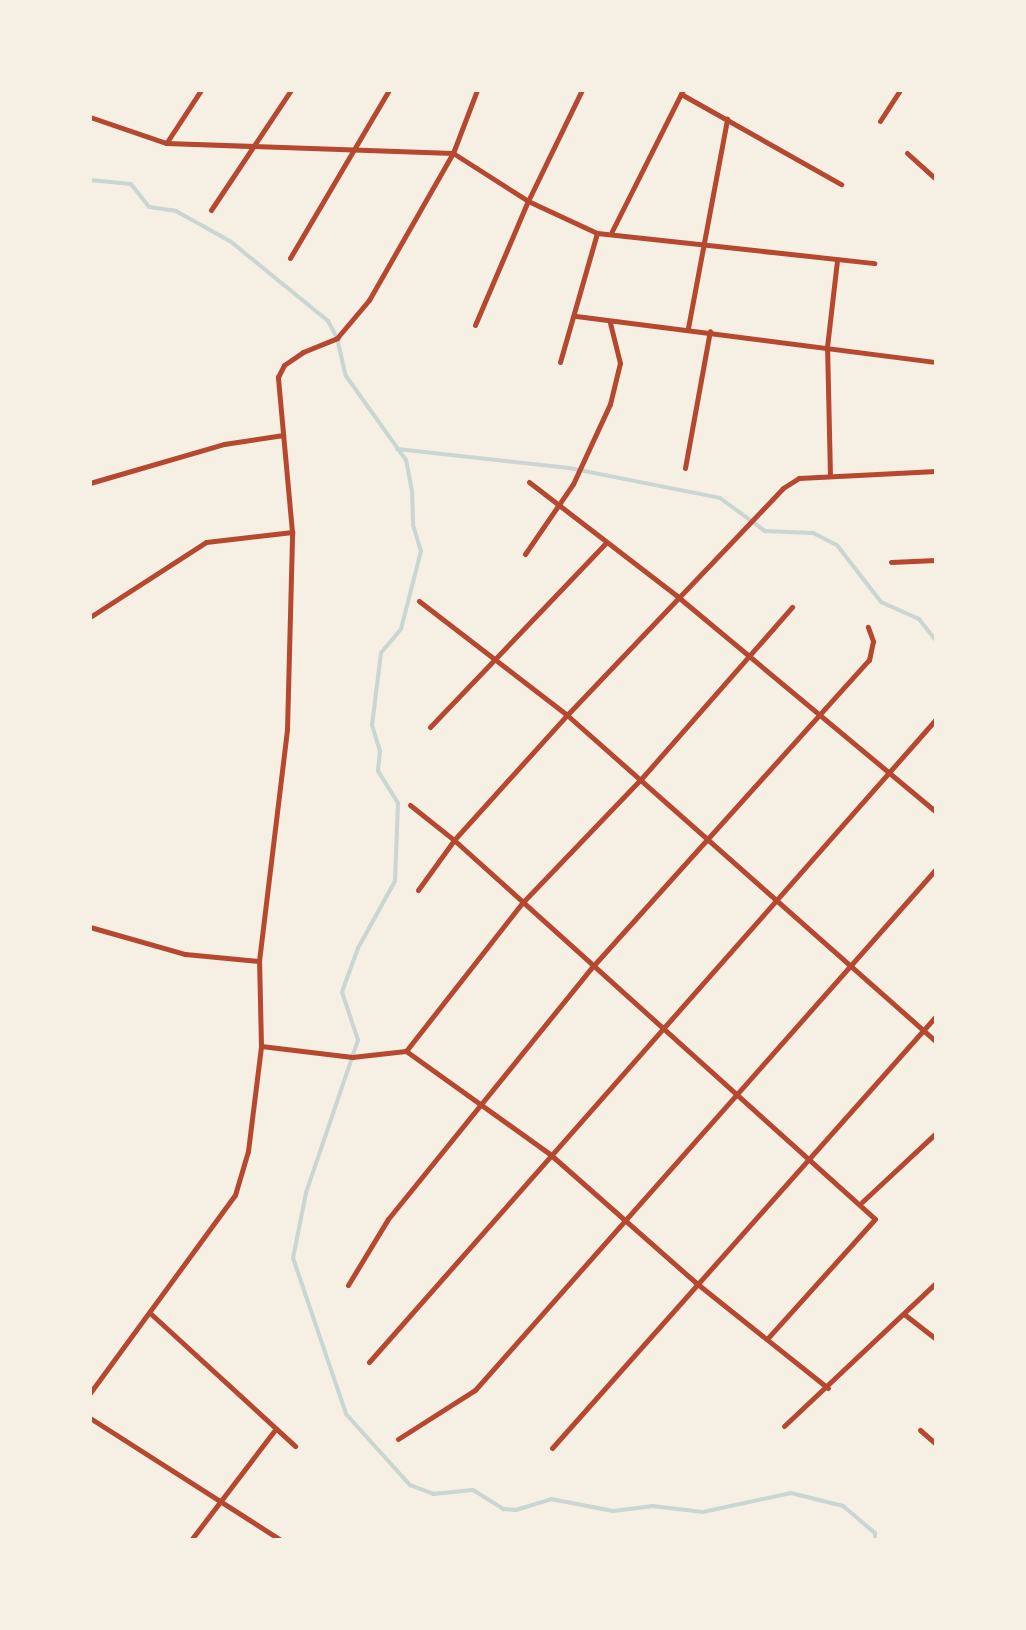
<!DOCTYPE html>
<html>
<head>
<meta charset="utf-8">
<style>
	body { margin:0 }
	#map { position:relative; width:1026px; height:1630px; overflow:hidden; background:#f6efe4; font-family:Cabin,sans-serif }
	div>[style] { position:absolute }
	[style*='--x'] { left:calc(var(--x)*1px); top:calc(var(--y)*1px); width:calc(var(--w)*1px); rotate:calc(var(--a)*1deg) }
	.stream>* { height:4px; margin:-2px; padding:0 2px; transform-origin:2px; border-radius:2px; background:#c9d6d2 }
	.minor>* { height:5px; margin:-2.5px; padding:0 2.5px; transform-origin:2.5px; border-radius:2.5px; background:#b5482f }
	span { translate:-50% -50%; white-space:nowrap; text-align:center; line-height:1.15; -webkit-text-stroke:9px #f6efe4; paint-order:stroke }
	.frame { position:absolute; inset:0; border:92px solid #f6efe4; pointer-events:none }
</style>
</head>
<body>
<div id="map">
	<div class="stream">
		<i style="--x:90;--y:180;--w:41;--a:5.6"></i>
		<i style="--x:131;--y:184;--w:29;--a:52"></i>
		<i style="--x:149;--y:207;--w:27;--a:8"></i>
		<i style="--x:176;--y:211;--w:62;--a:29.1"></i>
		<i style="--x:230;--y:241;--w:127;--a:39.2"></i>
		<i style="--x:328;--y:321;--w:19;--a:62"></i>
		<i style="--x:337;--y:338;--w:39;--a:77"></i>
		<i style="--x:346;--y:376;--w:103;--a:54.5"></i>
		<i style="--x:406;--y:460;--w:32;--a:79"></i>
		<i style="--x:412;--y:491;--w:34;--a:88"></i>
		<i style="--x:413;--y:525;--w:27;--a:73"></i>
		<i style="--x:421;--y:551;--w:81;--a:104.4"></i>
		<i style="--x:401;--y:629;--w:31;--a:130"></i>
		<i style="--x:381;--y:653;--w:73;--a:97.1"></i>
		<i style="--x:372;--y:725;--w:27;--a:73"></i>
		<i style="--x:380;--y:751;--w:20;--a:96"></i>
		<i style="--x:378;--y:771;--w:38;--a:58"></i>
		<i style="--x:398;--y:803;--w:78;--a:92.2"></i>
		<i style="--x:395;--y:881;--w:77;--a:118.9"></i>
		<i style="--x:358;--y:948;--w:47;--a:110"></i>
		<i style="--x:342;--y:992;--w:51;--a:71.6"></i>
		<i style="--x:358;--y:1040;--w:162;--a:108.8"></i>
		<i style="--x:306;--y:1193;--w:66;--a:101.3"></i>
		<i style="--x:293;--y:1258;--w:165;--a:71.2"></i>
		<i style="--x:346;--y:1414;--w:96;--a:48"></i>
		<i style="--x:410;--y:1485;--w:25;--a:21"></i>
		<i style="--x:433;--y:1494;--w:40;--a:-5.7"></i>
		<i style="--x:473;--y:1490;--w:36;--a:32"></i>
		<i style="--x:503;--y:1509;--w:13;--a:4"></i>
		<i style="--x:516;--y:1510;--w:37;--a:-17"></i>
		<i style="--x:551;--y:1499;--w:63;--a:11"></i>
		<i style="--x:613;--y:1511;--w:39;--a:-7"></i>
		<i style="--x:652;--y:1506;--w:51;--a:6.7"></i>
		<i style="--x:703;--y:1512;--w:90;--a:-12.2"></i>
		<i style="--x:791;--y:1493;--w:54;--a:14"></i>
		<i style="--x:843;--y:1506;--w:42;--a:40.2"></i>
		<i style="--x:875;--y:1533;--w:7;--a:90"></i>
		<i style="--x:397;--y:449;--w:173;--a:6.3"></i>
		<i style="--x:569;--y:468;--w:154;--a:11.2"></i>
		<i style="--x:720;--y:498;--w:56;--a:36.3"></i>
		<i style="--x:765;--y:531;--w:48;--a:2.4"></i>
		<i style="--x:813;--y:533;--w:27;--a:27"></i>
		<i style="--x:837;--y:545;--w:72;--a:52.3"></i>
		<i style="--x:881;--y:602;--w:42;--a:24.1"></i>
		<i style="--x:919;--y:619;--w:28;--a:52"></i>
	</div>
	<div class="minor">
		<i style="--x:681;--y:94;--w:184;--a:29.4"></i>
		<i style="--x:90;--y:117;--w:80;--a:18.9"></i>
		<i style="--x:166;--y:143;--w:287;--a:2"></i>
		<i style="--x:453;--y:153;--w:89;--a:32.6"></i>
		<i style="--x:528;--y:201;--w:76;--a:24.9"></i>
		<i style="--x:597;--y:233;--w:279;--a:6.2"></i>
		<i style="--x:880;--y:121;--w:37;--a:-57"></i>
		<i style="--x:167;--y:142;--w:62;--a:-56.8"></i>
		<i style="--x:907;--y:153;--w:39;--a:42"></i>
		<i style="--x:211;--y:210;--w:144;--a:-56.3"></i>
		<i style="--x:612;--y:231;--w:158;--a:-63.3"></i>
		<i style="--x:290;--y:258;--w:195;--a:-59.5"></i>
		<i style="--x:576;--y:316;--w:363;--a:7.3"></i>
		<i style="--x:475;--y:325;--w:135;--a:-66.9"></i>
		<i style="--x:528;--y:201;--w:123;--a:-64.1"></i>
		<i style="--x:688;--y:328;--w:213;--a:-79.4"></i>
		<i style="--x:560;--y:362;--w:134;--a:-74"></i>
		<i style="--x:685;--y:468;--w:139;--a:-79.7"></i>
		<i style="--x:830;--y:476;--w:129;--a:-91.3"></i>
		<i style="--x:827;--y:347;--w:88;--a:-83.4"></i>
		<i style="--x:529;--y:482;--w:187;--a:37.6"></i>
		<i style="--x:677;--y:596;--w:337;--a:39.8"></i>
		<i style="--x:90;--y:483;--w:140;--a:-16.2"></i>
		<i style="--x:224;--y:444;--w:60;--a:-8.7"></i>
		<i style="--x:525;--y:554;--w:85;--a:-55.6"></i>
		<i style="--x:573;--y:484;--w:88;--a:-65.2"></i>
		<i style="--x:610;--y:404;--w:42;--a:-76.3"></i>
		<i style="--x:620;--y:363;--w:41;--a:-104"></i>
		<i style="--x:891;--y:562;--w:45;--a:-2.5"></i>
		<i style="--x:419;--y:601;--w:187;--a:37.6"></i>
		<i style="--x:567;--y:715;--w:492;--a:41.5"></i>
		<i style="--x:90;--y:617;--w:138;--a:-32.9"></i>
		<i style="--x:206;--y:542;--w:87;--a:-6.6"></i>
		<i style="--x:430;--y:727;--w:253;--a:-46.3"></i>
		<i style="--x:410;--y:805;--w:56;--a:38.5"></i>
		<i style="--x:454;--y:840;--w:566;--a:41.99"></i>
		<i style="--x:875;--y:1219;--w:161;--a:132"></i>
		<i style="--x:418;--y:890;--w:62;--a:-54.2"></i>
		<i style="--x:454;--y:840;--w:169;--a:-47.9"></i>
		<i style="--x:567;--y:715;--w:313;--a:-46.4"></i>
		<i style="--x:783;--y:488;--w:19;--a:-32"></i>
		<i style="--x:799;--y:478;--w:137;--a:-2.9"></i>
		<i style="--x:90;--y:927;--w:99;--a:15.9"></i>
		<i style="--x:185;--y:954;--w:74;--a:5.4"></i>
		<i style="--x:261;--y:1046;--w:92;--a:6.9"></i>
		<i style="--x:352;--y:1057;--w:54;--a:-6.3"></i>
		<i style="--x:406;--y:1051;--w:178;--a:35.6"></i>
		<i style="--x:551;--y:1155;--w:192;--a:41.4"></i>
		<i style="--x:695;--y:1282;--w:170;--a:38.6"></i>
		<i style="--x:406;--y:1051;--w:189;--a:-51.9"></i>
		<i style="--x:523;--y:902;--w:170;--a:-46.2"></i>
		<i style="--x:641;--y:779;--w:229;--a:-48.7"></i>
		<i style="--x:862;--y:1202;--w:101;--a:-43"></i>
		<i style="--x:348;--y:1285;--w:77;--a:-58.8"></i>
		<i style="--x:388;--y:1219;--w:327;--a:-51"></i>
		<i style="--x:594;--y:965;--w:411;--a:-48"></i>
		<i style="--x:869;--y:660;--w:19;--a:-78"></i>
		<i style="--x:873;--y:641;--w:15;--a:-110"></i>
		<i style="--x:150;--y:1313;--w:197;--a:42.5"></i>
		<i style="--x:904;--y:1314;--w:41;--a:38"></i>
		<i style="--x:369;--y:1362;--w:857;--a:-48.59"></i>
		<i style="--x:90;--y:1393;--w:245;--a:-53.8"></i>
		<i style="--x:235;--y:1195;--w:46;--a:-73.5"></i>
		<i style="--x:248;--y:1151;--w:106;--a:-82.9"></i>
		<i style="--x:261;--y:1046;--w:85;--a:-91.3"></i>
		<i style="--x:259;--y:961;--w:234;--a:-83.1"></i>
		<i style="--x:287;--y:729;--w:197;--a:-88.5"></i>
		<i style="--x:292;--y:532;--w:156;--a:-95.2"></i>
		<i style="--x:278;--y:377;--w:13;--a:-63"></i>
		<i style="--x:284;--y:365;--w:23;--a:-34"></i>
		<i style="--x:303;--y:352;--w:37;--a:-22"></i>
		<i style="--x:337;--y:338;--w:50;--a:-49.9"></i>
		<i style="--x:369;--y:300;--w:169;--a:-60.3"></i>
		<i style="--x:453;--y:153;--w:67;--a:-69.1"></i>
		<i style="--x:90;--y:1418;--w:227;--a:32.6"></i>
		<i style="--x:784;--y:1426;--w:209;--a:-43.3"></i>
		<i style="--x:920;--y:1430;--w:21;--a:41"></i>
		<i style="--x:398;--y:1439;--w:91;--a:-32.5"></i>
		<i style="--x:475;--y:1390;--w:696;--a:-48.5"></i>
		<i style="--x:552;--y:1448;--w:578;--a:-48.37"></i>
		<i style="--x:191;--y:1540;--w:137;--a:-52.7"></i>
	</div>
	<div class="frame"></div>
</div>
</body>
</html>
